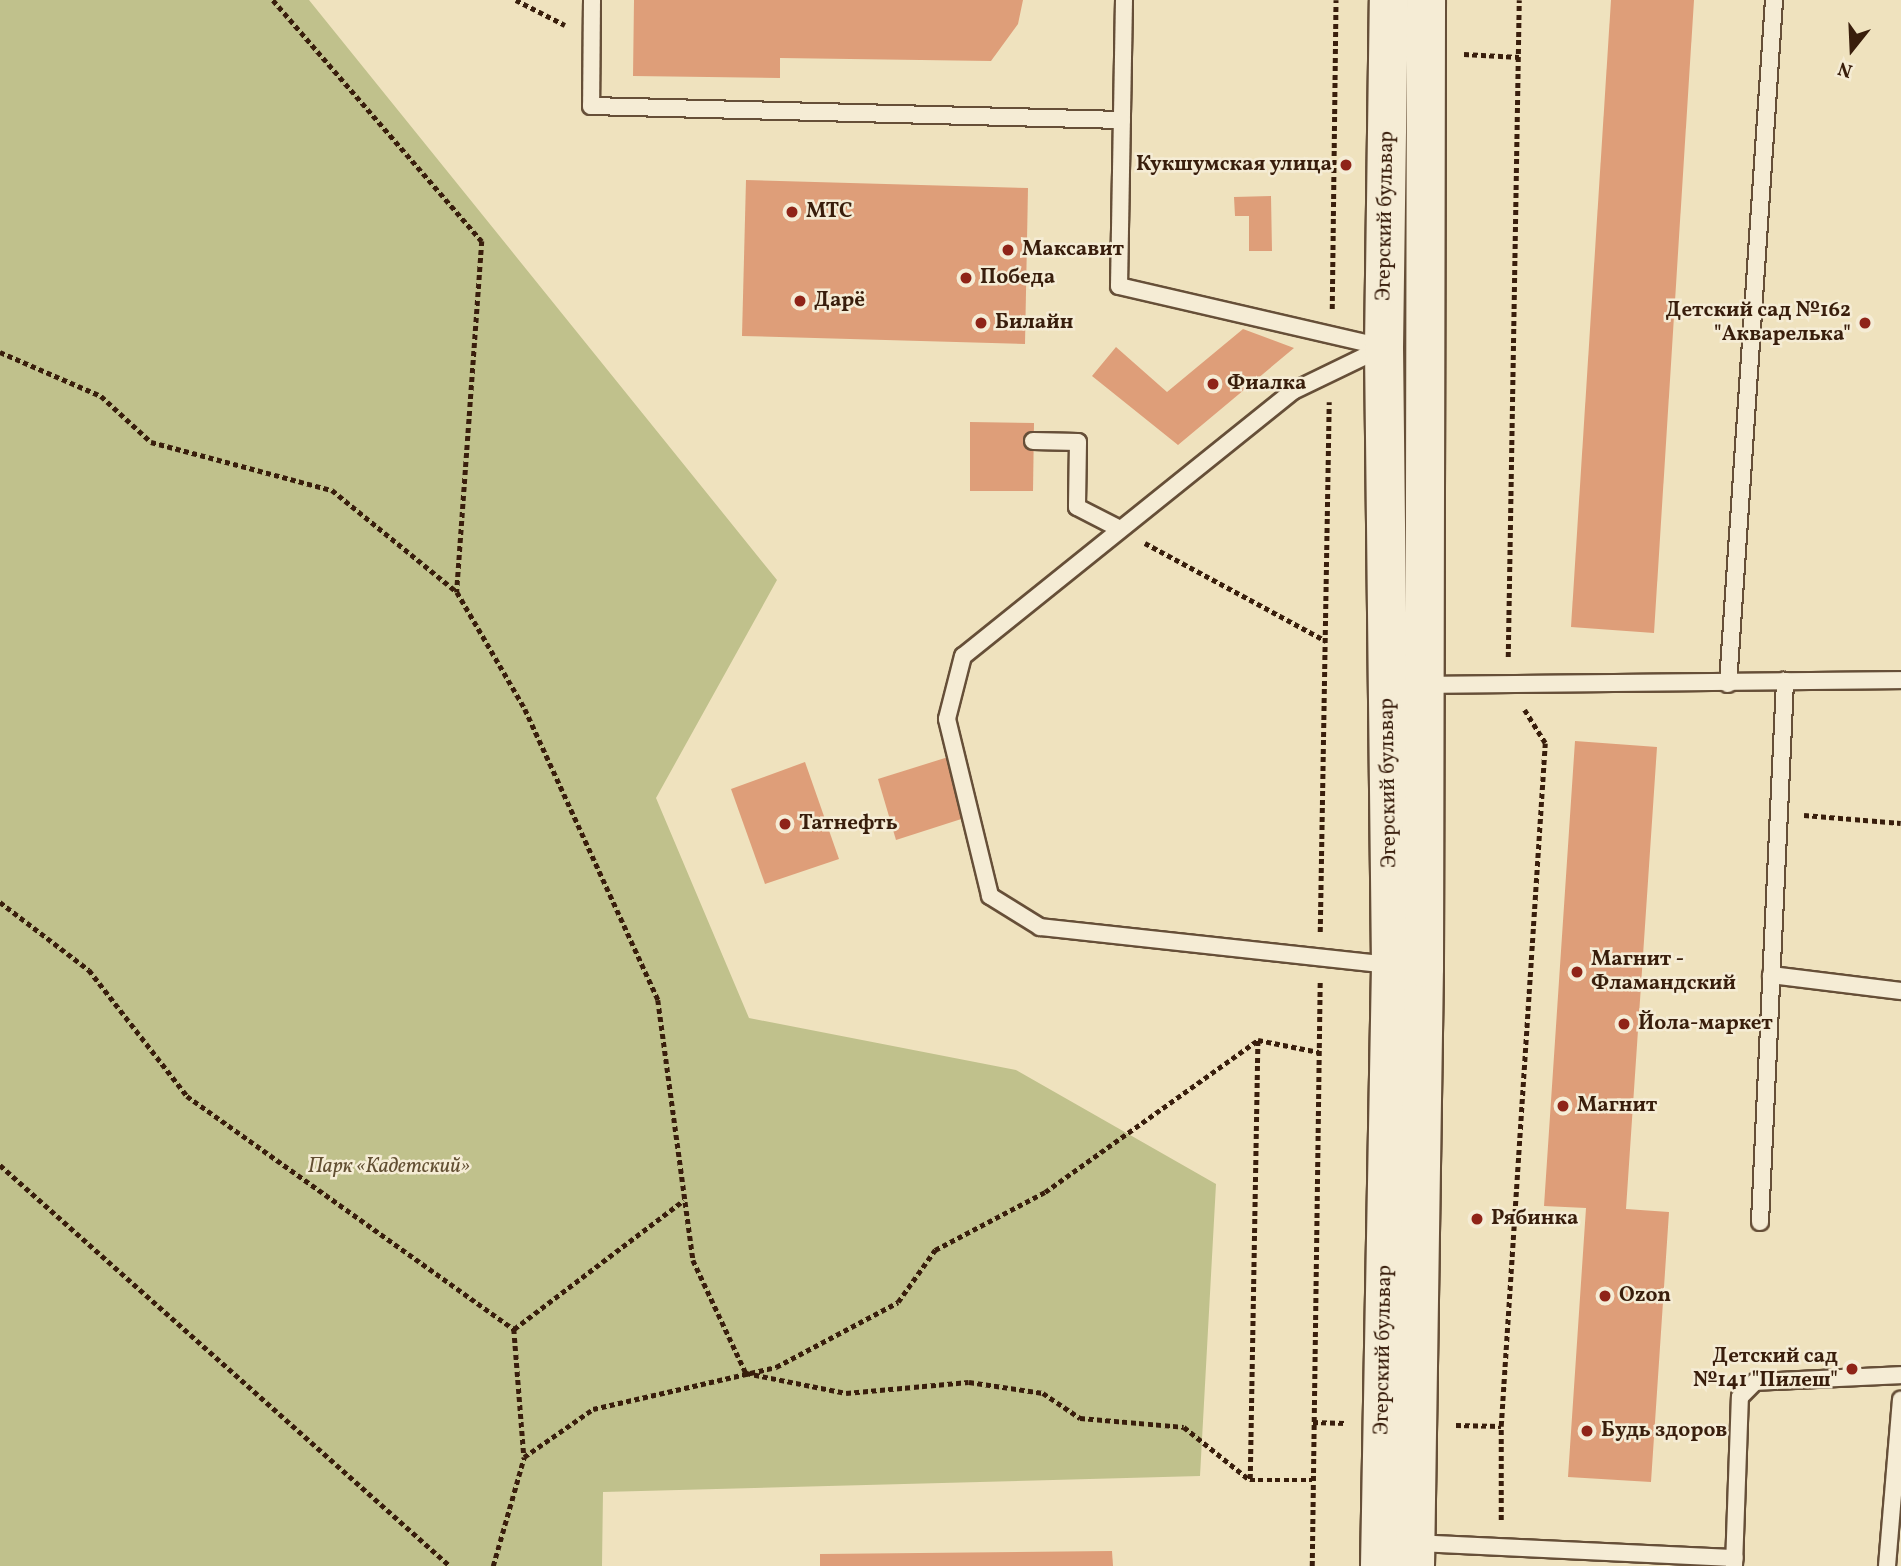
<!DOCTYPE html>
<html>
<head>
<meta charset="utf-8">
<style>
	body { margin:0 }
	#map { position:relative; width:1901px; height:1566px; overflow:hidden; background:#efe2be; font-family:Vollkorn,serif }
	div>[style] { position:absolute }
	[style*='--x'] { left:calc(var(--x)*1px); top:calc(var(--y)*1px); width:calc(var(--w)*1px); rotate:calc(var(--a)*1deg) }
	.green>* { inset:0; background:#c0c18c }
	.building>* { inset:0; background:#de9e79 }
	.path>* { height:4.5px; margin-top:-2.25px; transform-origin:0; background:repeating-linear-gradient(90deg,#391e0c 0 5px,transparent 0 8.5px) }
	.roads { filter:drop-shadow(2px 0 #664f38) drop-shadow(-2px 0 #664f38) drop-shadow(0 2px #664f38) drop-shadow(0 -2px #664f38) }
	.lane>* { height:16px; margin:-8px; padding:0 8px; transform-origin:8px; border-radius:8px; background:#f5ecd5 }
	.secondary>* { height:38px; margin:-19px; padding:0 19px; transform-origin:19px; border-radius:19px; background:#f5ecd5 }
	.dots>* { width:19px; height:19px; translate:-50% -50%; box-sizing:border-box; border:4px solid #f5ecd5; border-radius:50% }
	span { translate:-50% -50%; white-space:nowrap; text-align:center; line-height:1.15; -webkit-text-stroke:5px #f5ecd5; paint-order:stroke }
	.poi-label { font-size:21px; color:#391e0c; font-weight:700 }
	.right { translate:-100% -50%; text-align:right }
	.left { translate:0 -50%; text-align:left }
	.street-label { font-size:21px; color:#391e0c }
	.park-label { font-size:21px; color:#624f32; font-style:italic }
	.north { position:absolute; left:1817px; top:14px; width:70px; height:70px; -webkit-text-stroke:5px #f5ecd5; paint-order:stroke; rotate:198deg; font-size:19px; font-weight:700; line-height:28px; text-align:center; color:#391e0c }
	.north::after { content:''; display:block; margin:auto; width:24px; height:32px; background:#391e0c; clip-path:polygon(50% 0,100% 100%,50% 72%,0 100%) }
</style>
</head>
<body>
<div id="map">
	<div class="green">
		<i style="clip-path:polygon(0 0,309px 0,777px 580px,656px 798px,749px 1018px,1016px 1070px,1216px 1184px,1200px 1476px,603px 1492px,602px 1566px,0 1566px)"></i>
	</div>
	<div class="building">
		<i style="clip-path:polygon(634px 0,1023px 0,1018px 24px,991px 61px,780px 58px,780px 78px,633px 76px)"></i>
		<i style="clip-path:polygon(1611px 0,1694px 0,1654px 633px,1571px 627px)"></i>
		<i style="clip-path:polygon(746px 180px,1028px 188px,1025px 344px,742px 336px)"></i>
		<i style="clip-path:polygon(1271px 196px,1272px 251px,1249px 251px,1249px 216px,1235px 216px,1234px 197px)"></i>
		<i style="clip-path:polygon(1243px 329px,1294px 348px,1178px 445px,1092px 376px,1116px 347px,1167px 392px)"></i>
		<i style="clip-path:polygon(970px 422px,1034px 423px,1033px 491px,970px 491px)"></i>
		<i style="clip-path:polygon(1575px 741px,1657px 747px,1626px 1209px,1669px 1212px,1651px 1482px,1568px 1477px,1586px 1208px,1544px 1206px)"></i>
		<i style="clip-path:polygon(961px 753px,980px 813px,896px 840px,878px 779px)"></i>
		<i style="clip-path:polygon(805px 762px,839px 859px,765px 884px,731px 789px)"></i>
		<i style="clip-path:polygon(1112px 1551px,1113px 1566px,820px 1566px,820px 1554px)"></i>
	</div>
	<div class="path">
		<i style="--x:273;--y:0;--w:319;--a:49.1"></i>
		<i style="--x:482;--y:241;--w:352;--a:94.1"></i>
		<i style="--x:516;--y:0;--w:55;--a:27"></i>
		<i style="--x:1464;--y:54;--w:55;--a:3.1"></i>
		<i style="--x:1332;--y:309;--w:309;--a:-89.3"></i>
		<i style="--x:0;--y:352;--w:110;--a:23.5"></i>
		<i style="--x:101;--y:396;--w:68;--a:42.6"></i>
		<i style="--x:151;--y:442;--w:187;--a:14.9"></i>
		<i style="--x:332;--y:490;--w:161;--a:39.2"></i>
		<i style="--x:457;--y:592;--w:135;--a:59.8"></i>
		<i style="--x:525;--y:709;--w:320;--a:65.4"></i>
		<i style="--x:658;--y:1000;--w:262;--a:82.3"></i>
		<i style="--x:693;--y:1260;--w:125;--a:64.9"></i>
		<i style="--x:746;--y:1373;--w:102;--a:11.3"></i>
		<i style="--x:846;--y:1393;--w:123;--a:-5.1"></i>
		<i style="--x:969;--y:1382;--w:75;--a:8.5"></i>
		<i style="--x:1043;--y:1393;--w:45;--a:34"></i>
		<i style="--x:1080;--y:1418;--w:104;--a:4.9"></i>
		<i style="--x:1184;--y:1427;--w:85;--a:38.8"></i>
		<i style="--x:1250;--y:1480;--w:62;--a:0"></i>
		<i style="--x:1145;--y:543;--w:206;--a:28.4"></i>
		<i style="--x:1508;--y:657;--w:657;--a:-89.04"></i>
		<i style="--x:1804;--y:815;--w:97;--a:4.7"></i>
		<i style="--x:0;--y:902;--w:112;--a:37.4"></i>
		<i style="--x:89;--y:970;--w:160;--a:52.1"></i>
		<i style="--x:187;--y:1096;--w:402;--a:35.5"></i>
		<i style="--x:514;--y:1329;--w:127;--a:85.5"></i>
		<i style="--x:1320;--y:932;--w:530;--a:-89.03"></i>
		<i style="--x:0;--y:1165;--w:603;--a:41.7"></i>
		<i style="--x:514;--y:1329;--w:213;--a:-37.2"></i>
		<i style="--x:1313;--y:1422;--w:32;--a:2"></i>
		<i style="--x:1456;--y:1425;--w:45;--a:1.3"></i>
		<i style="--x:1250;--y:1479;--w:439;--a:-89"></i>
		<i style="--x:1501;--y:1520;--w:94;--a:-90"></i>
		<i style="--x:1501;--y:1426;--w:684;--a:-86.31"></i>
		<i style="--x:1545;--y:743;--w:39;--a:-122"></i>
		<i style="--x:493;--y:1566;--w:113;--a:-74.1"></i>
		<i style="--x:524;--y:1457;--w:84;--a:-34.8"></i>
		<i style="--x:593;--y:1409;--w:188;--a:-12.9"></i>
		<i style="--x:776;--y:1367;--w:138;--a:-28"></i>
		<i style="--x:898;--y:1302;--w:64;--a:-54.6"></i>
		<i style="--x:935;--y:1250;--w:124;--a:-27.8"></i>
		<i style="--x:1045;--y:1192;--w:262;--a:-35.5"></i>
		<i style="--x:1258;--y:1040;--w:62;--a:11.1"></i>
		<i style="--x:1312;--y:1566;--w:584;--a:-89.22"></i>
	</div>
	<div class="roads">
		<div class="lane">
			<i style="--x:592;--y:0;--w:106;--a:90.5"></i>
			<i style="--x:591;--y:106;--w:531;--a:1.51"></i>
			<i style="--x:1124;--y:0;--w:286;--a:91"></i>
			<i style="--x:1119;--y:286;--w:272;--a:13"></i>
			<i style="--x:1382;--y:348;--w:99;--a:154.2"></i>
			<i style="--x:1293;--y:391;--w:423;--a:141.2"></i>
			<i style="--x:963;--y:656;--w:65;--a:104.3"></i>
			<i style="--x:947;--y:719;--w:182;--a:76.3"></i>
			<i style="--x:990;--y:896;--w:59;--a:31.8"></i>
			<i style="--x:1040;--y:927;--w:353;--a:6.2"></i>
			<i style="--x:1033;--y:441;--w:45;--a:1.3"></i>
			<i style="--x:1078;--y:442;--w:65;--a:90.9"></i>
			<i style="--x:1077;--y:507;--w:48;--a:27.1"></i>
			<i style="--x:1728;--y:684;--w:686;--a:-86.15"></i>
			<i style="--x:1425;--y:685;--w:476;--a:-0.6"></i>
			<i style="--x:1771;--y:975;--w:131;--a:7"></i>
			<i style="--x:1760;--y:1222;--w:542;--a:-87.35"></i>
			<i style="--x:1416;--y:1543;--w:319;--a:2.7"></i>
			<i style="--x:1734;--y:1566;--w:169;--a:-88"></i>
			<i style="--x:1740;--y:1397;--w:21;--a:-45"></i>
			<i style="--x:1755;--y:1382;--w:146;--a:-2.7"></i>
			<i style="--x:1887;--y:1566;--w:167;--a:-85.2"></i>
		</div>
		<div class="secondary">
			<i style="--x:1380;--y:1566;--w:601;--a:-88.95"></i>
			<i style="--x:1391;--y:965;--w:618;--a:-90.65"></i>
			<i style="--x:1384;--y:347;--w:347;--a:-89.2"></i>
			<i style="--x:1415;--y:1566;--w:598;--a:-89.14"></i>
			<i style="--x:1424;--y:968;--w:968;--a:-89.88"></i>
		</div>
	</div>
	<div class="dots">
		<i style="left:1346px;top:165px;background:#8f2418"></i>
		<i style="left:792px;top:212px;background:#8f2418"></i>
		<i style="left:1008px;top:250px;background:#8f2418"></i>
		<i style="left:966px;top:278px;background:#8f2418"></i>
		<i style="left:800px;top:301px;background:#8f2418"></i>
		<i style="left:981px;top:323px;background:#8f2418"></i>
		<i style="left:1865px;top:323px;background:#8f2418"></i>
		<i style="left:1213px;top:384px;background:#8f2418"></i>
		<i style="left:785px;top:824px;background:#8f2418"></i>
		<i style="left:1577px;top:972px;background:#8f2418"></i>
		<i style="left:1624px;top:1024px;background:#8f2418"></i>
		<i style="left:1563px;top:1106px;background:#8f2418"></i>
		<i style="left:1477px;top:1219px;background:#8f2418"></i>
		<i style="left:1605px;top:1296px;background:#8f2418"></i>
		<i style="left:1852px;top:1369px;background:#8f2418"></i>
		<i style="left:1587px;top:1431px;background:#8f2418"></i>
	</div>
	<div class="poi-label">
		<span class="right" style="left:1332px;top:165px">Кукшумская улица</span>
		<span class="left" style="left:806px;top:212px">МТС</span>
		<span class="left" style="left:1022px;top:250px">Максавит</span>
		<span class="left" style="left:980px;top:278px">Победа</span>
		<span class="left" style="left:814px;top:301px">Дарё</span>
		<span class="right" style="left:1851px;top:323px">Детский сад №162<br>"Акварелька"</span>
		<span class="left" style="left:995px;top:323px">Билайн</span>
		<span class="left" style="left:1227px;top:384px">Фиалка</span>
		<span class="left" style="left:799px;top:824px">Татнефть</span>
		<span class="left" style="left:1591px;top:972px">Магнит -<br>Фламандский</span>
		<span class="left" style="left:1638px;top:1024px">Йола-маркет</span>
		<span class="left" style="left:1577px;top:1106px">Магнит</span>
		<span class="left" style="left:1491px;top:1219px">Рябинка</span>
		<span class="left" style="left:1619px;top:1296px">Ozon</span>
		<span class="right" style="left:1838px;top:1369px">Детский сад<br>№141 "Пилеш"</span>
		<span class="left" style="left:1601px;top:1431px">Будь здоров</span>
	</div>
	<div class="street-label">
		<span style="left:1386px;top:216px;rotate:-89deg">Эгерский бульвар</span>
		<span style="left:1389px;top:783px;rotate:-91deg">Эгерский бульвар</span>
		<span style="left:1384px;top:1350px;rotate:-89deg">Эгерский бульвар</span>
	</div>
	<div class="park-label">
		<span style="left:389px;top:1167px">Парк «Кадетский»</span>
	</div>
	<div class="north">N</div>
</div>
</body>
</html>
